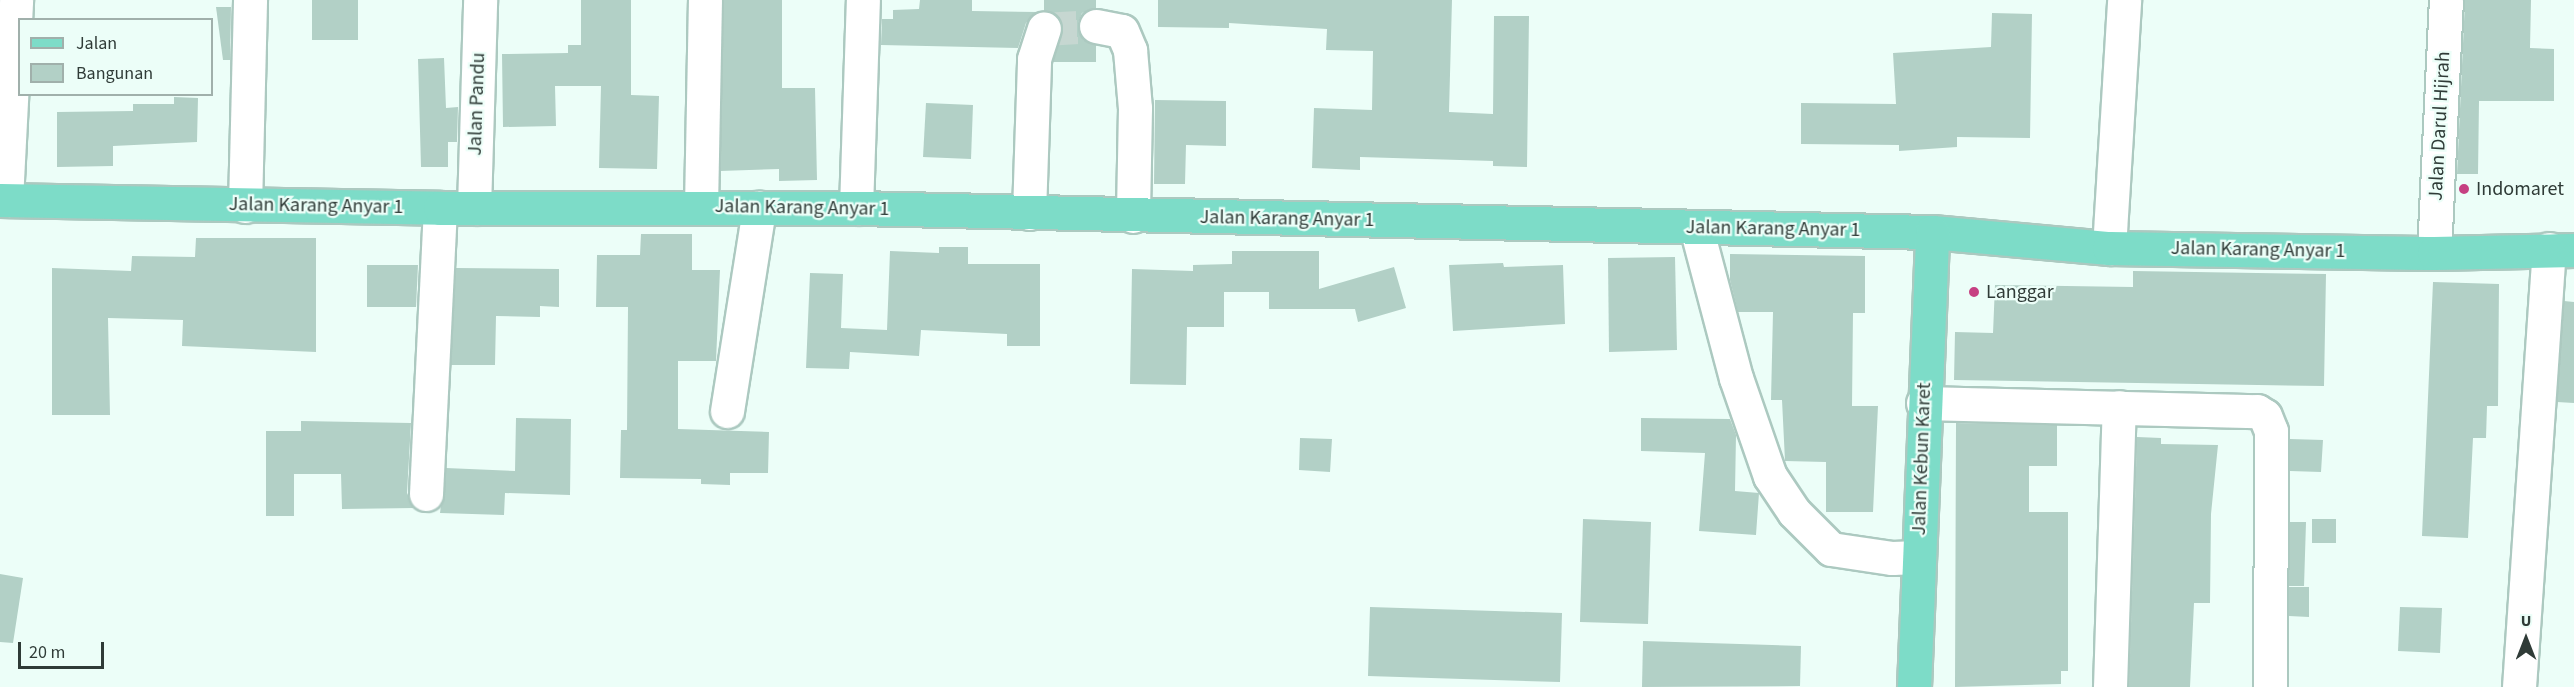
<!DOCTYPE html>
<html>
<head>
<meta charset="utf-8">
<style>
	body { margin:0 }
	#map { position:relative; width:2574px; height:687px; overflow:hidden; background:#ecfef8; font-family:"Source Sans 3",sans-serif }
	div>[style] { position:absolute }
	[style*='--x'] { left:calc(var(--x)*1px); top:calc(var(--y)*1px); width:calc(var(--w)*1px); rotate:calc(var(--a)*1deg) }
	.building>* { inset:0; background:#b2d0c6 }
	.minor-tunnel>* { height:33px; margin-top:-16.5px; transform-origin:0; background:repeating-linear-gradient(90deg,#c6d7d1 0 33px,transparent 0 49px) }
	.roads { filter:drop-shadow(2px 0 #acc9c0) drop-shadow(-2px 0 #acc9c0) drop-shadow(0 2px #acc9c0) drop-shadow(0 -2px #acc9c0) }
	.minor>* { height:33px; margin:-16.5px; padding:0 16.5px; transform-origin:16.5px; border-radius:16.5px; background:#fff }
	.major>* { height:33px; margin:-16.5px; padding:0 16.5px; transform-origin:16.5px; border-radius:16.5px; background:#7ddcc8 }
	.dots>* { width:16px; height:16px; translate:-50% -50%; box-sizing:border-box; border:3px solid #ecfef8; border-radius:50% }
	span { translate:-50% -50%; white-space:nowrap; text-align:center; line-height:1.15; -webkit-text-stroke:4.5px #ecfef8; paint-order:stroke }
	.street-label { font-size:20px; color:#2f3b37 }
	.poi-label { font-size:20px; color:#2f3b37 }
	.left { translate:0 -50%; text-align:left }
	.legend { position:absolute; left:18px; top:18px; width:195px; height:78px; box-sizing:border-box; background:#ecfef8; border:2px solid #a0b0ab; margin:0; padding:8px 10px; list-style:none; font-size:18px; color:#2f3b37 }
	.legend li { display:flex; align-items:center; gap:12px; height:30px }
	.legend b { width:30px; border:2px solid #a0b0ab }
	.north { position:absolute; left:2496px; top:609px; width:60px; height:60px; -webkit-text-stroke:4px #ecfef8; paint-order:stroke; rotate:0deg; font-size:16px; font-weight:700; line-height:24px; text-align:center; color:#2f3b37 }
	.north::after { content:''; display:block; margin:auto; width:21px; height:27px; background:#2f3b37; clip-path:polygon(50% 0,100% 100%,50% 72%,0 100%) }
	.scale { position:absolute; left:18px; top:642px; width:86px; height:27px; box-sizing:border-box; border:3px solid #2f3b37; border-top:0; padding-left:8px; font-size:18px; line-height:21px; white-space:nowrap; color:#2f3b37; -webkit-text-stroke:4px #ecfef8; paint-order:stroke }
</style>
</head>
<body>
<div id="map">
	<div class="building">
		<i style="clip-path:polygon(312px 0,358px 0,358px 40px,312px 40px)"></i>
		<i style="clip-path:polygon(581px 0,631px 0,631px 95px,659px 96px,657px 169px,599px 168px,601px 86px,555px 86px,556px 126px,503px 127px,502px 54px,568px 53px,568px 45px,581px 45px)"></i>
		<i style="clip-path:polygon(724px 0,782px 0,782px 88px,815px 88px,817px 180px,779px 181px,779px 169px,720px 171px)"></i>
		<i style="clip-path:polygon(920px 0,972px 0,972px 11px,1038px 12px,1026px 23px,1018px 48px,881px 45px,882px 19px,893px 19px,893px 10px,919px 9px)"></i>
		<i style="clip-path:polygon(1044px 0,1096px 0,1096px 8px,1082px 13px,1078px 23px,1083px 40px,1096px 45px,1096px 62px,1053px 62px,1062px 26px,1058px 16px,1044px 11px)"></i>
		<i style="clip-path:polygon(1158px 0,1452px 0,1449px 112px,1493px 114px,1494px 16px,1529px 16px,1527px 167px,1493px 166px,1493px 161px,1360px 157px,1360px 170px,1312px 168px,1314px 108px,1372px 110px,1373px 51px,1326px 50px,1327px 29px,1229px 23px,1229px 28px,1158px 27px)"></i>
		<i style="clip-path:polygon(2465px 0,2531px 0,2530px 48px,2554px 49px,2554px 101px,2479px 101px,2478px 174px,2457px 174px)"></i>
		<i style="clip-path:polygon(216px 7px,231px 7px,230px 60px,223px 60px)"></i>
		<i style="clip-path:polygon(1992px 13px,2032px 14px,2030px 138px,1957px 137px,1957px 147px,1899px 151px,1899px 145px,1801px 144px,1801px 103px,1896px 104px,1893px 53px,1991px 47px)"></i>
		<i style="clip-path:polygon(444px 58px,446px 108px,458px 107px,457px 142px,448px 142px,448px 167px,421px 167px,418px 59px)"></i>
		<i style="clip-path:polygon(174px 97px,198px 98px,197px 142px,113px 146px,113px 166px,57px 167px,57px 112px,133px 111px,133px 104px,174px 104px)"></i>
		<i style="clip-path:polygon(1155px 100px,1226px 101px,1226px 146px,1186px 145px,1185px 184px,1154px 184px)"></i>
		<i style="clip-path:polygon(926px 103px,973px 105px,971px 159px,923px 157px)"></i>
		<i style="clip-path:polygon(641px 234px,692px 234px,692px 270px,720px 270px,716px 361px,678px 361px,678px 429px,769px 432px,768px 473px,730px 473px,730px 485px,701px 484px,701px 479px,620px 478px,621px 430px,627px 430px,628px 307px,596px 307px,597px 255px,640px 255px)"></i>
		<i style="clip-path:polygon(196px 238px,316px 238px,316px 352px,182px 346px,183px 320px,108px 318px,110px 415px,52px 415px,52px 268px,131px 271px,132px 256px,195px 257px)"></i>
		<i style="clip-path:polygon(939px 247px,968px 247px,968px 264px,1040px 264px,1040px 346px,1007px 346px,1007px 334px,921px 330px,919px 356px,850px 352px,849px 369px,806px 368px,810px 273px,843px 274px,841px 328px,887px 330px,890px 251px,939px 253px)"></i>
		<i style="clip-path:polygon(1232px 251px,1319px 251px,1319px 289px,1394px 267px,1406px 308px,1358px 322px,1355px 309px,1269px 309px,1269px 292px,1224px 292px,1224px 327px,1187px 327px,1186px 385px,1130px 384px,1132px 269px,1193px 271px,1193px 265px,1232px 264px)"></i>
		<i style="clip-path:polygon(1730px 254px,1865px 256px,1865px 313px,1853px 313px,1852px 406px,1878px 406px,1873px 512px,1826px 512px,1826px 462px,1785px 461px,1782px 400px,1771px 400px,1773px 312px,1738px 312px,1730px 280px)"></i>
		<i style="clip-path:polygon(1675px 257px,1677px 350px,1609px 352px,1608px 258px)"></i>
		<i style="clip-path:polygon(1503px 263px,1504px 267px,1563px 265px,1565px 324px,1453px 331px,1449px 265px)"></i>
		<i style="clip-path:polygon(367px 265px,418px 265px,416px 307px,367px 307px)"></i>
		<i style="clip-path:polygon(456px 268px,559px 269px,559px 307px,540px 306px,540px 317px,496px 316px,495px 365px,451px 365px)"></i>
		<i style="clip-path:polygon(2133px 271px,2326px 274px,2324px 386px,1954px 380px,1955px 332px,1993px 333px,1995px 285px,2133px 287px)"></i>
		<i style="clip-path:polygon(2433px 282px,2499px 284px,2498px 406px,2487px 406px,2486px 438px,2473px 438px,2468px 538px,2422px 536px)"></i>
		<i style="clip-path:polygon(2564px 301px,2574px 302px,2574px 403px,2557px 402px)"></i>
		<i style="clip-path:polygon(516px 418px,571px 419px,570px 495px,505px 493px,504px 515px,440px 513px,446px 468px,515px 471px)"></i>
		<i style="clip-path:polygon(1641px 418px,1730px 419px,1736px 435px,1735px 491px,1759px 493px,1756px 535px,1699px 531px,1705px 453px,1641px 451px)"></i>
		<i style="clip-path:polygon(301px 421px,411px 423px,407px 493px,414px 508px,342px 509px,341px 474px,294px 474px,294px 516px,266px 516px,266px 431px,301px 431px)"></i>
		<i style="clip-path:polygon(1956px 423px,2057px 425px,2057px 466px,2029px 466px,2029px 512px,2068px 512px,2068px 671px,2061px 671px,2061px 684px,1955px 687px)"></i>
		<i style="clip-path:polygon(2137px 437px,2161px 438px,2161px 444px,2218px 445px,2211px 514px,2210px 603px,2194px 603px,2190px 687px,2129px 687px)"></i>
		<i style="clip-path:polygon(1300px 438px,1332px 439px,1330px 472px,1299px 470px)"></i>
		<i style="clip-path:polygon(2290px 439px,2323px 440px,2321px 472px,2290px 471px)"></i>
		<i style="clip-path:polygon(1583px 519px,1651px 522px,1648px 624px,1580px 622px)"></i>
		<i style="clip-path:polygon(2312px 519px,2336px 519px,2336px 543px,2312px 543px)"></i>
		<i style="clip-path:polygon(2289px 522px,2306px 522px,2304px 586px,2289px 586px)"></i>
		<i style="clip-path:polygon(0 574px,23px 578px,13px 643px,0 642px)"></i>
		<i style="clip-path:polygon(2289px 587px,2309px 587px,2309px 617px,2289px 616px)"></i>
		<i style="clip-path:polygon(1370px 607px,1562px 613px,1560px 682px,1368px 676px)"></i>
		<i style="clip-path:polygon(2400px 607px,2442px 608px,2440px 653px,2398px 651px)"></i>
		<i style="clip-path:polygon(1643px 641px,1801px 646px,1800px 686px,1642px 687px)"></i>
	</div>
	<div class="minor-tunnel">
		<i style="--x:1044;--y:29;--w:52;--a:-3.3"></i>
	</div>
	<div class="roads">
		<div class="minor">
			<i style="--x:1096;--y:26;--w:26;--a:11"></i>
			<i style="--x:1122;--y:31;--w:21;--a:67"></i>
			<i style="--x:1130;--y:50;--w:58;--a:85.1"></i>
			<i style="--x:1135;--y:108;--w:108;--a:91.1"></i>
			<i style="--x:6;--y:200;--w:200;--a:-87.1"></i>
			<i style="--x:245;--y:206;--w:206;--a:-88.6"></i>
			<i style="--x:701;--y:207;--w:207;--a:-88.9"></i>
			<i style="--x:474;--y:208;--w:208;--a:-88.3"></i>
			<i style="--x:856;--y:208;--w:208;--a:-88.1"></i>
			<i style="--x:1029;--y:213;--w:154;--a:-88.1"></i>
			<i style="--x:1034;--y:59;--w:32;--a:-72"></i>
			<i style="--x:1696;--y:227;--w:156;--a:75.2"></i>
			<i style="--x:1736;--y:378;--w:104;--a:70.9"></i>
			<i style="--x:1770;--y:476;--w:43;--a:56.3"></i>
			<i style="--x:1794;--y:512;--w:52;--a:45"></i>
			<i style="--x:1831;--y:549;--w:62;--a:8.4"></i>
			<i style="--x:1892;--y:558;--w:27;--a:-2"></i>
			<i style="--x:2109;--y:248;--w:248;--a:-86.5"></i>
			<i style="--x:2434;--y:253;--w:253;--a:-87.3"></i>
			<i style="--x:1923;--y:403;--w:334;--a:1.4"></i>
			<i style="--x:2257;--y:411;--w:9;--a:32"></i>
			<i style="--x:2265;--y:416;--w:16;--a:68"></i>
			<i style="--x:2271;--y:431;--w:256;--a:90.2"></i>
			<i style="--x:727;--y:411;--w:206;--a:-81"></i>
			<i style="--x:426;--y:494;--w:286;--a:-87.2"></i>
			<i style="--x:2110;--y:687;--w:280;--a:-88.2"></i>
			<i style="--x:2519;--y:687;--w:439;--a:-86.1"></i>
		</div>
		<div class="major">
			<i style="--x:0;--y:200;--w:440;--a:1"></i>
			<i style="--x:440;--y:208;--w:416;--a:0"></i>
			<i style="--x:856;--y:208;--w:1076;--a:1.28"></i>
			<i style="--x:1932;--y:232;--w:178;--a:5.2"></i>
			<i style="--x:2109;--y:248;--w:325;--a:0.9"></i>
			<i style="--x:2434;--y:253;--w:140;--a:-1.2"></i>
			<i style="--x:1914;--y:687;--w:455;--a:-87.7"></i>
		</div>
	</div>
	<div class="dots">
		<i style="left:2464px;top:189px;background:#c64082"></i>
		<i style="left:1974px;top:292px;background:#c64082"></i>
	</div>
	<div class="street-label">
		<span style="left:477px;top:104px;rotate:-88deg">Jalan Pandu</span>
		<span style="left:2440px;top:126px;rotate:-87deg">Jalan Darul Hijrah</span>
		<span style="left:316px;top:206px;rotate:1deg">Jalan Karang Anyar 1</span>
		<span style="left:802px;top:208px;rotate:1deg">Jalan Karang Anyar 1</span>
		<span style="left:1287px;top:219px;rotate:1deg">Jalan Karang Anyar 1</span>
		<span style="left:1773px;top:229px;rotate:1deg">Jalan Karang Anyar 1</span>
		<span style="left:2258px;top:250px;rotate:1deg">Jalan Karang Anyar 1</span>
		<span style="left:1922px;top:459px;rotate:-88deg">Jalan Kebun Karet</span>
	</div>
	<div class="poi-label">
		<span class="left" style="left:2476px;top:189px">Indomaret</span>
		<span class="left" style="left:1986px;top:292px">Langgar</span>
	</div>
	<ul class="legend">
	<li><b style="height:8px;background:#7ddcc8"></b>Jalan</li>
	<li><b style="height:16px;background:#b2d0c6"></b>Bangunan</li>
	</ul>
	<div class="north">U</div>
	<div class="scale">20 m</div>
</div>
</body>
</html>
